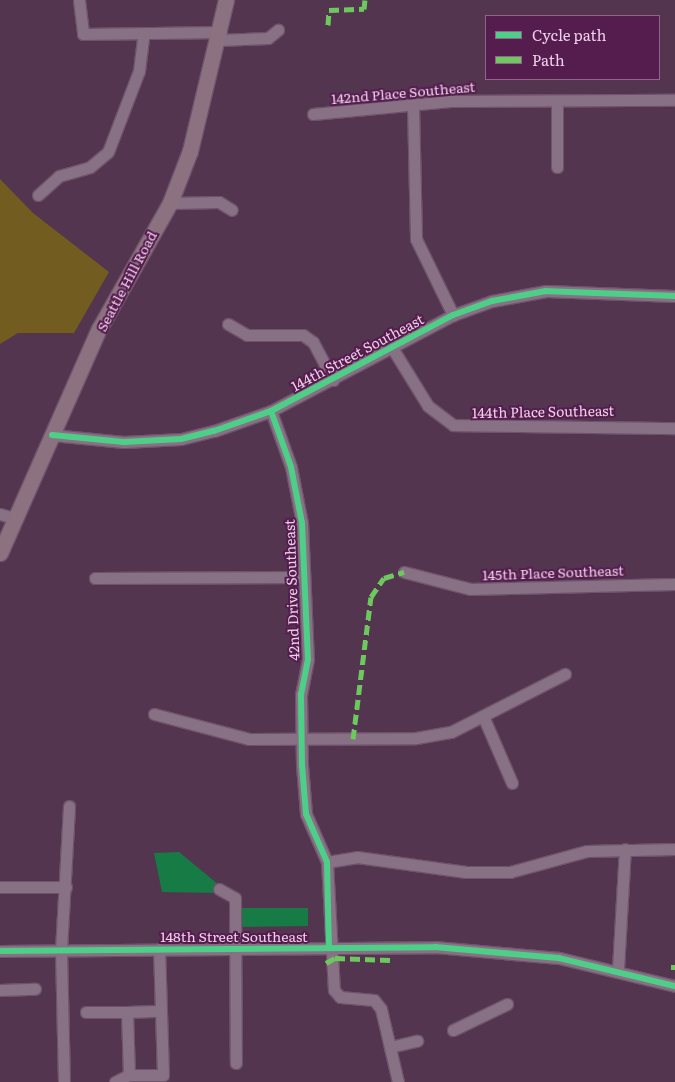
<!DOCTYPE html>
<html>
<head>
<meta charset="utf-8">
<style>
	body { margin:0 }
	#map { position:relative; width:675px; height:1082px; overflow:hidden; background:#53354f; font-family:Literata,serif }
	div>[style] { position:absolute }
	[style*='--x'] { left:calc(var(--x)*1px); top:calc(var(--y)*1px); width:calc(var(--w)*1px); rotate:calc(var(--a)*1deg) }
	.green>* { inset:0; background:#725c1f }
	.water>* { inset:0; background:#177b45 }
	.roads { filter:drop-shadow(1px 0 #6e536a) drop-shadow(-1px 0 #6e536a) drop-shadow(0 1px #6e536a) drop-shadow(0 -1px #6e536a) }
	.minor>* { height:11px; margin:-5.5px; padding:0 5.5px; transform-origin:5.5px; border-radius:5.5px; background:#887085 }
	.major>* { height:15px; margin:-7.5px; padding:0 7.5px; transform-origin:7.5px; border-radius:7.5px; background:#8c7181 }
	.quiet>* { height:5px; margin-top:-2.5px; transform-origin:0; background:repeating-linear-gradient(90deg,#6dc95d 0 10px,transparent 0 15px) }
	.cycleway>* { height:6px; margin:-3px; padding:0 3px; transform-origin:3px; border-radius:3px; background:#4dcf88 }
	span { translate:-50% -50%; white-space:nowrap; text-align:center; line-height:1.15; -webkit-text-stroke:4px #541d4e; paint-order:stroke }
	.street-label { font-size:14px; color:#f0ceea }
	.legend { position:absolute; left:485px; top:15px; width:175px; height:65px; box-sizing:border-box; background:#541d4e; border:1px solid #92648c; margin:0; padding:6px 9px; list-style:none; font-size:15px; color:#f0ceea }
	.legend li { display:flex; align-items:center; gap:10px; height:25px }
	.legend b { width:25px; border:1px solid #92648c }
</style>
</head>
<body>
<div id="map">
	<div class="green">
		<i style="clip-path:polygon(0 179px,33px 213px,109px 272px,74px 333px,18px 333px,0 344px)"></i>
	</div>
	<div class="water">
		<i style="clip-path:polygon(179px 852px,219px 885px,218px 893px,162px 892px,154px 853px)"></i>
		<i style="clip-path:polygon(240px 908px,308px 908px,308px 926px,240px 927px)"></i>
	</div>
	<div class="roads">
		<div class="minor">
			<i style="--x:79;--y:0;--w:34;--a:83"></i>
			<i style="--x:83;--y:34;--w:138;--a:-0.8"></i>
			<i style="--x:219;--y:40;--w:49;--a:-2.3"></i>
			<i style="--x:268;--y:38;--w:13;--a:-39"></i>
			<i style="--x:413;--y:105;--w:134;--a:88.7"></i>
			<i style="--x:416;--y:239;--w:85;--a:64"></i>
			<i style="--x:313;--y:114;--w:138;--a:-5.4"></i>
			<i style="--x:450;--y:101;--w:225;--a:-0.3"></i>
			<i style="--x:557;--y:167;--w:65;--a:-90"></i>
			<i style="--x:38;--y:195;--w:28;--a:-42"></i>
			<i style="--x:59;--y:176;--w:32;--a:-16"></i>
			<i style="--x:90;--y:167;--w:23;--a:-40"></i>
			<i style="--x:108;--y:152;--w:87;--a:-69.1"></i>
			<i style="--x:139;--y:71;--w:38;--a:-83"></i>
			<i style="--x:170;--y:203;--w:49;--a:-1.2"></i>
			<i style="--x:219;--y:202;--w:15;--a:32"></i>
			<i style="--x:228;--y:324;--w:22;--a:30"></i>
			<i style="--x:247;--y:335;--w:56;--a:0"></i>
			<i style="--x:303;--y:335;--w:12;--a:35"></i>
			<i style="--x:313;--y:342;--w:43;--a:62.2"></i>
			<i style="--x:391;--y:346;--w:70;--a:58.3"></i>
			<i style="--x:428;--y:406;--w:31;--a:37"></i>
			<i style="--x:453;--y:425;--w:222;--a:0.8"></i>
			<i style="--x:271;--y:411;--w:59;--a:70.3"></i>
			<i style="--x:291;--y:467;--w:57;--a:78.9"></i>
			<i style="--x:302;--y:523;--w:136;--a:87.5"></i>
			<i style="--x:308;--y:659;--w:36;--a:101"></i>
			<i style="--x:301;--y:694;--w:71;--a:89.2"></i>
			<i style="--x:302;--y:765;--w:49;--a:85.3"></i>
			<i style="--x:306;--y:814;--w:52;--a:66.4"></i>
			<i style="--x:327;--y:862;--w:128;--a:86.9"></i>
			<i style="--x:334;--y:990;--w:9;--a:49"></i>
			<i style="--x:340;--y:997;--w:34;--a:5"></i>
			<i style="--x:374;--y:1000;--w:11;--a:52"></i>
			<i style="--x:381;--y:1009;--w:75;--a:76.9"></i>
			<i style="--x:52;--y:435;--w:72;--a:5.6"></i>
			<i style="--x:124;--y:442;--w:57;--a:-3"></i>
			<i style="--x:181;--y:439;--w:34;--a:-14"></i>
			<i style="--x:214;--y:431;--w:60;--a:-19.3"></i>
			<i style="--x:271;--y:411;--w:206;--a:-27.8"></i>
			<i style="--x:453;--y:315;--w:41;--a:-19.7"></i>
			<i style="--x:492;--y:301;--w:55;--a:-10.5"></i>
			<i style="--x:546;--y:291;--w:129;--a:2.2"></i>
			<i style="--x:0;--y:514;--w:15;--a:16"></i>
			<i style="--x:404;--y:572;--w:68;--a:14.4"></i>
			<i style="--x:470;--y:589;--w:205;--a:-1.4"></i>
			<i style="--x:95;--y:578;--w:208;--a:-0.3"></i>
			<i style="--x:154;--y:714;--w:98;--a:14.7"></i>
			<i style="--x:249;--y:739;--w:167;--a:-0.3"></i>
			<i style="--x:416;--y:738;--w:36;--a:-10"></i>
			<i style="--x:451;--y:732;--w:128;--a:-27"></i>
			<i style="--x:483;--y:716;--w:73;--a:66.6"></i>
			<i style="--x:327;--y:862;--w:30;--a:-9"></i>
			<i style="--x:357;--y:857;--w:110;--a:7.8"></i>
			<i style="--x:466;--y:872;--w:44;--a:0"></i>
			<i style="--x:510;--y:872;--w:80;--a:-15.3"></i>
			<i style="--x:587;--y:851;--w:88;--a:-1.3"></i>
			<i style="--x:0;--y:887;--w:66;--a:0"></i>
			<i style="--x:219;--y:889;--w:18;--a:29"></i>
			<i style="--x:235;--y:898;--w:165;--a:89.7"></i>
			<i style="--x:0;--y:951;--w:435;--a:-0.5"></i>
			<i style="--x:435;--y:947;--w:124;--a:5.1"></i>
			<i style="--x:559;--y:958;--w:119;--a:13.6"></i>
			<i style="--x:618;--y:969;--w:120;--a:-86.7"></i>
			<i style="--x:0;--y:990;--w:35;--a:-2"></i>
			<i style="--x:86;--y:1012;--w:41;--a:0"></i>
			<i style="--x:453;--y:1030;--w:60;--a:-25.7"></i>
			<i style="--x:390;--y:1047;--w:28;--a:-13"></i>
			<i style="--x:129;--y:1075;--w:63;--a:-91.8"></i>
			<i style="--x:127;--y:1012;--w:34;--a:-2"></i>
			<i style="--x:64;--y:1082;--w:132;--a:-91.3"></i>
			<i style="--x:61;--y:950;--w:144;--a:-86.8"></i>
			<i style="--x:115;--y:1082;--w:16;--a:-27"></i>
			<i style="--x:129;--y:1075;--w:34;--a:0"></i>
			<i style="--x:163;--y:1075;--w:126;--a:-91.8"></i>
		</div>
		<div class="major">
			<i style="--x:0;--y:553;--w:245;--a:-66.2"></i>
			<i style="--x:99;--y:329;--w:145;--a:-60.6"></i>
			<i style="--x:170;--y:203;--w:56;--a:-69"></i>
			<i style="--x:190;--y:151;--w:155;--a:-76.6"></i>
		</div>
	</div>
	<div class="quiet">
		<i style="--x:328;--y:25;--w:15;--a:-86"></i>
		<i style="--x:329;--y:10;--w:35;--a:-2"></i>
		<i style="--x:364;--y:9;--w:9;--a:-84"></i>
		<i style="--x:353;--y:739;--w:143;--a:-82.8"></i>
		<i style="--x:371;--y:597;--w:23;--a:-56"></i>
		<i style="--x:384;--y:578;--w:21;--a:-17"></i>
		<i style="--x:326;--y:963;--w:10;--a:-29"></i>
		<i style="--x:335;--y:958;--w:55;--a:2.1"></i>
		<i style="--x:671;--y:967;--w:4;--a:0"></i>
	</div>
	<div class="cycleway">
		<i style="--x:271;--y:411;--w:59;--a:70.3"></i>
		<i style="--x:291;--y:467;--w:57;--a:78.9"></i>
		<i style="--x:302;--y:523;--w:136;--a:87.5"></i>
		<i style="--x:308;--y:659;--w:36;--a:101"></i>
		<i style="--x:301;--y:694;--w:71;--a:89.2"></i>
		<i style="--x:302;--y:765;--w:49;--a:85.3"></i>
		<i style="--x:306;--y:814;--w:52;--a:66.4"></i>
		<i style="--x:327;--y:862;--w:86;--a:88.7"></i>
		<i style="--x:52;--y:435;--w:72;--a:5.6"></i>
		<i style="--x:124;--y:442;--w:57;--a:-3"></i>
		<i style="--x:181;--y:439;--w:34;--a:-14"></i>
		<i style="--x:214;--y:431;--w:60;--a:-19.3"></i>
		<i style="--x:271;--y:411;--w:206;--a:-27.8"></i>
		<i style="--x:453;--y:315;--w:41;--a:-19.7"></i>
		<i style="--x:492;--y:301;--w:55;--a:-10.5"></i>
		<i style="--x:546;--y:291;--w:129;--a:2.2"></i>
		<i style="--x:0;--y:951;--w:435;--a:-0.5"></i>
		<i style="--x:435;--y:947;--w:124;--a:5.1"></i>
		<i style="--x:559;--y:958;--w:119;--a:13.6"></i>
	</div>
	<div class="street-label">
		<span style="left:403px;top:92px;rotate:-5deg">142nd Place Southeast</span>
		<span style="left:126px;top:281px;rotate:-62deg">Seattle Hill Road</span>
		<span style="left:357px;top:352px;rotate:-28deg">144th Street Southeast</span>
		<span style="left:543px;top:411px;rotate:-1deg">144th Place Southeast</span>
		<span style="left:553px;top:572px;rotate:-2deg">145th Place Southeast</span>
		<span style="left:291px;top:590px;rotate:-92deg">42nd Drive Southeast</span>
		<span style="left:234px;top:936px">148th Street Southeast</span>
	</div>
	<ul class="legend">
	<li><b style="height:6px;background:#4dcf88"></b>Cycle path</li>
	<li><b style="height:6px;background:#6dc95d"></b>Path</li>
	</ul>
</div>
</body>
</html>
